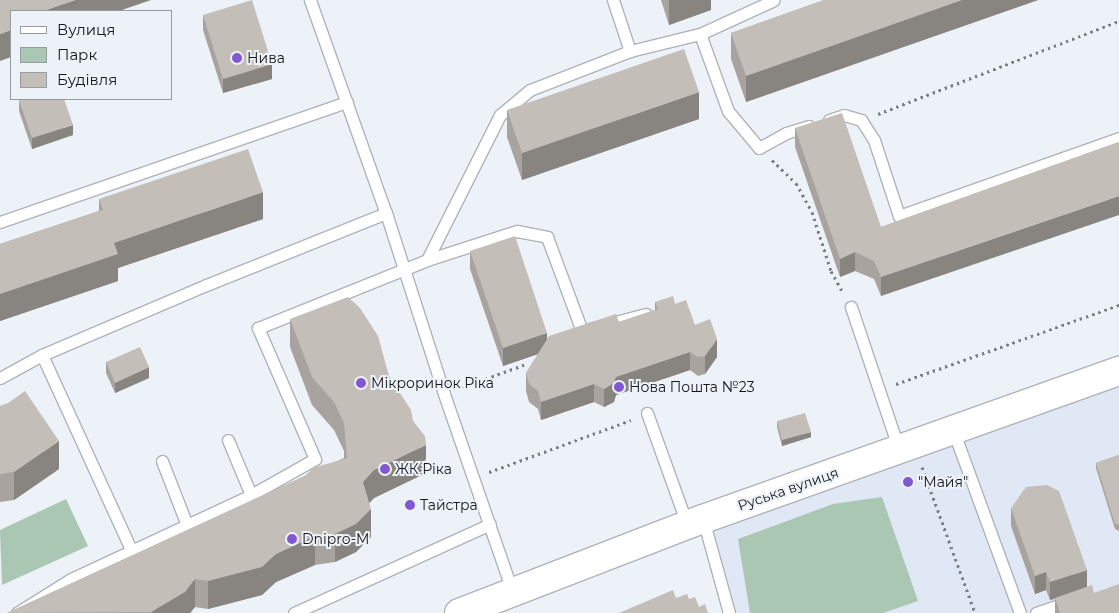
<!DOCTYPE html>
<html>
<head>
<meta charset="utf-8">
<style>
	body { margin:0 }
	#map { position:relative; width:1119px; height:613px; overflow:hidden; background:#edf1f8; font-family:Montserrat,sans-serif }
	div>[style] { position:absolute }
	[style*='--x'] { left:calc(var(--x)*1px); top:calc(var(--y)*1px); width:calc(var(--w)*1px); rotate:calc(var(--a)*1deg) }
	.built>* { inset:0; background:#e0e7f5 }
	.green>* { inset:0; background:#a9c7b2 }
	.path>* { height:3px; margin-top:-1.5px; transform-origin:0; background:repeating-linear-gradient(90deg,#7c7e83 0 2.5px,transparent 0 6.5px) }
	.roads { filter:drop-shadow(1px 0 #afb3b9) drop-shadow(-1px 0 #afb3b9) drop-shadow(0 1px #afb3b9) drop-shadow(0 -1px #afb3b9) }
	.service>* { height:11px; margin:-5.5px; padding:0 5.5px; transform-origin:5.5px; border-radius:5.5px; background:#fff }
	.primary>* { height:28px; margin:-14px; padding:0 14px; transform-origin:14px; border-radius:14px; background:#fff }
	.wall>* { inset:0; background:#a8a39e }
	.shaded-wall>* { inset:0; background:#888581 }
	.building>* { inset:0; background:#c3beb8 }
	.dots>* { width:14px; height:14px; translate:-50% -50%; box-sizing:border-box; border:2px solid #edf1f8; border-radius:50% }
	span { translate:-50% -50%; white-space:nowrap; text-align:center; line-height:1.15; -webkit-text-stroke:4px #edf1f8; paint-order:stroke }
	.poi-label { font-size:14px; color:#161719 }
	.left { translate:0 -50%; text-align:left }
	.street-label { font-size:14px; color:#161719 }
	.legend { position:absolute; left:10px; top:10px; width:162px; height:90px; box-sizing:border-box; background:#edf1f8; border:1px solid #979a9f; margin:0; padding:6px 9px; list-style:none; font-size:15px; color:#161719 }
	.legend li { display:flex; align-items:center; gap:10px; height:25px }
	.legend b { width:25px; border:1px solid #979a9f }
</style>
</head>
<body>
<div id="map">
	<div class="built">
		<i style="clip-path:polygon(1119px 371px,1119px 613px,734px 613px,704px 518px)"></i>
	</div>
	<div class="green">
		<i style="clip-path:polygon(882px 497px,918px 601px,883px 613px,750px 613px,738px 539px,833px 504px)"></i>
		<i style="clip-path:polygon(66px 499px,88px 546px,2px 585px,0 530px)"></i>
	</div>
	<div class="path">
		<i style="--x:878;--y:114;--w:258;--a:-21.1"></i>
		<i style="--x:772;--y:160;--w:33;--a:44"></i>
		<i style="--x:796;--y:183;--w:33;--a:61"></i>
		<i style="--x:812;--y:212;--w:62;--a:72.1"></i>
		<i style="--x:831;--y:271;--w:23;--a:61"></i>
		<i style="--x:896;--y:384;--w:237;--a:-19.5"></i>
		<i style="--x:461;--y:388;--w:69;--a:-20.3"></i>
		<i style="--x:922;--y:467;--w:155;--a:70"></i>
		<i style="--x:489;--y:472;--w:151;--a:-20.1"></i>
	</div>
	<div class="roads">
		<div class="service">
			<i style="--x:310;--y:0;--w:226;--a:70.4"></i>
			<i style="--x:386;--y:213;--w:190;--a:72.2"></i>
			<i style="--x:444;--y:394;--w:207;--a:70.9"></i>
			<i style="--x:613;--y:0;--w:54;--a:71.6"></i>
			<i style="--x:700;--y:34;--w:82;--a:70"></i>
			<i style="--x:728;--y:111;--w:48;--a:50"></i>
			<i style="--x:759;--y:148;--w:31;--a:-29"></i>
			<i style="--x:786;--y:133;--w:24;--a:-17"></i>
			<i style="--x:829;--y:120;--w:16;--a:-18"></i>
			<i style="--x:844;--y:115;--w:18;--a:16"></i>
			<i style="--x:861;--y:120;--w:24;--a:57"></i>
			<i style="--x:874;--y:140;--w:80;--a:71.8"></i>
			<i style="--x:899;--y:216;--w:233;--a:-19.5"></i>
			<i style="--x:0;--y:222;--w:367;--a:-19.1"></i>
			<i style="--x:427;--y:260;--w:95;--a:-17.9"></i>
			<i style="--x:517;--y:231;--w:31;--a:11"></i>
			<i style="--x:547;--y:237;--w:100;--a:69.6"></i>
			<i style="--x:582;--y:331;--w:66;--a:-14.9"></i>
			<i style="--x:851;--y:307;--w:151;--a:71.4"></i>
			<i style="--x:42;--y:355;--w:213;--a:65.4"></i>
			<i style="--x:0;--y:378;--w:48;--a:-28.7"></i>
			<i style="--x:42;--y:355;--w:178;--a:-23.1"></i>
			<i style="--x:206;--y:285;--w:194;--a:-21.8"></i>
			<i style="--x:647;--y:413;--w:118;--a:70.2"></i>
			<i style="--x:953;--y:430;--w:195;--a:69.9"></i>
			<i style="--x:228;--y:440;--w:60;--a:67.3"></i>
			<i style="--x:162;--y:461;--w:69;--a:68.7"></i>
			<i style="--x:703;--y:519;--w:98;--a:74.5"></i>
			<i style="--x:17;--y:613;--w:64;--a:-32.2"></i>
			<i style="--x:71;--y:579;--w:199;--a:-25"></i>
			<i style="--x:251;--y:495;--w:73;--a:-29.4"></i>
			<i style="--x:315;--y:459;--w:143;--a:-113.5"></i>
			<i style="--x:258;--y:328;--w:182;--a:-21.9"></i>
			<i style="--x:427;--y:260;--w:162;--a:-63.3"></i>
			<i style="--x:500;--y:115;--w:39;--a:-40"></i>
			<i style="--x:530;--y:90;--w:107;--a:-21.3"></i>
			<i style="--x:630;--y:51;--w:72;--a:-13.7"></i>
			<i style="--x:700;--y:34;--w:81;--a:-24.7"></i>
			<i style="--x:294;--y:613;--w:215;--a:-24.4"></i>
			<i style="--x:1036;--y:613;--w:34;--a:-19"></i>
		</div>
		<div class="primary">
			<i style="--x:459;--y:613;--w:261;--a:-21.1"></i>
			<i style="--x:703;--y:519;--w:442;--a:-19.6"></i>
		</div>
	</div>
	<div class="wall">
		<i style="clip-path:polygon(661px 0,711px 0,711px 10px,669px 25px)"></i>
		<i style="clip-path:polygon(824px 0,1038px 0,746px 102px,731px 59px,731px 33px)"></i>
		<i style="clip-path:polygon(203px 15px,272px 79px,223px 93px,203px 30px)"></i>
		<i style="clip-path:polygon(19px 100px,73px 135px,32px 149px,19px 111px)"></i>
		<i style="clip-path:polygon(507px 110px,699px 119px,522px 180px,507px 137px)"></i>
		<i style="clip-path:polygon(795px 128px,881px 227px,1119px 142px,881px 296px,874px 279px,855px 271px,840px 277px,795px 147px)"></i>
		<i style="clip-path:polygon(99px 199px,263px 219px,118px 268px,118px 281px,0 321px,0 244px,99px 211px)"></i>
		<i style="clip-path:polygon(470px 251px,547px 339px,619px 322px,655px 310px,655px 302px,675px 304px,695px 325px,717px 357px,705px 374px,698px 376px,690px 370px,616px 395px,614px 402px,604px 407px,594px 402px,541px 420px,538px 409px,529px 402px,526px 391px,526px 373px,538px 354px,503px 366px,470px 269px)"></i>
		<i style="clip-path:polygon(290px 319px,389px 376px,413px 421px,426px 473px,374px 498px,369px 503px,371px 537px,356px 552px,335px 562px,315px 565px,276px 582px,262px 595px,208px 609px,195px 607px,190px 613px,7px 613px,344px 458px,344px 451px,334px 430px,312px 405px,290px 347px)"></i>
		<i style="clip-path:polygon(106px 362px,149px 378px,115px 393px,106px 373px)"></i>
		<i style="clip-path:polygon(0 406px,59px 469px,14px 500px,0 502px)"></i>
		<i style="clip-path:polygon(777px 421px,811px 437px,782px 446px,777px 427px)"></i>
		<i style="clip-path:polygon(1119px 455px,1119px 531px,1115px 529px,1096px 468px,1096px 463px)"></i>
		<i style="clip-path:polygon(1011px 508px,1087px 587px,1119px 613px,1055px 613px,1055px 599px,1050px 600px,1046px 590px,1035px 594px,1011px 526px)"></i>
	</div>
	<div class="shaded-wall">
		<i style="clip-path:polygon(75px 0,151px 0,119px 11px,43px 11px)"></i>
		<i style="clip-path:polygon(669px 0,711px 0,711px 10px,669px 25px)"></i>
		<i style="clip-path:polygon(962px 0,1038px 0,746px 102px,746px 76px)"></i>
		<i style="clip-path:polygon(11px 30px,11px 57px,0 61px,0 34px)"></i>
		<i style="clip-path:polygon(272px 64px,272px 79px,223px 93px,223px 79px)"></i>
		<i style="clip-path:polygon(699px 92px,699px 119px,522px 180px,522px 153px)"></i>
		<i style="clip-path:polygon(73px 125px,73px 135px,32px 149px,32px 138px)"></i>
		<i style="clip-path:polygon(263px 192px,263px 219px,118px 268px,118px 281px,0 321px,0 294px,114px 243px)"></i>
		<i style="clip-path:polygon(1119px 196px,1119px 215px,881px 296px,881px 277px)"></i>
		<i style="clip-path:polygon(855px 252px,855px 271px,840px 277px,840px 259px)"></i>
		<i style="clip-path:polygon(547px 333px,547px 351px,503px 366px,503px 348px)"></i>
		<i style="clip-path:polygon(717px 339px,717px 357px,705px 374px,705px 356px)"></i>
		<i style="clip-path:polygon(690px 352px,690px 370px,616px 395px,614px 402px,604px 407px,604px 389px,616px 377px)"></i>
		<i style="clip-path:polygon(149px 367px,149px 378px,115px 393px,115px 383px)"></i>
		<i style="clip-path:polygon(594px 384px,594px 402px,541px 420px,541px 402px)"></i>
		<i style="clip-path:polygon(811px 432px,811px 437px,782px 446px,782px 440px)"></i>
		<i style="clip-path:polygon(59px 441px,59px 469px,14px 500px,14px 472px)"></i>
		<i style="clip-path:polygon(426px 445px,426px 473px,374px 498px,363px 510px,363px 482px,374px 470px)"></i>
		<i style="clip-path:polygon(371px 509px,371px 537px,356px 552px,335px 562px,335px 534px)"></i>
		<i style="clip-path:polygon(315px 536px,315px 565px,276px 582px,262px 595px,208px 609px,208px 581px,276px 554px)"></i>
		<i style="clip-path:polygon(1087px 570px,1087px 588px,1050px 600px,1050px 582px)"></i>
		<i style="clip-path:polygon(1046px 572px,1046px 590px,1035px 594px,1035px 576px)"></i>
		<i style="clip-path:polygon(195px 579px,195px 607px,190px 613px,151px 613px)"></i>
	</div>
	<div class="building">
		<i style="clip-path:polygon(0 0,75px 0,43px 11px,11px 11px,11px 30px,0 34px)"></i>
		<i style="clip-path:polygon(252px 0,272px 64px,223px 79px,203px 15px)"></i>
		<i style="clip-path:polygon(824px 0,962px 0,746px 76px,731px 33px)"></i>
		<i style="clip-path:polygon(684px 49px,699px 92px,522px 153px,507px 110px)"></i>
		<i style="clip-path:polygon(24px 99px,64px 99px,73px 125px,32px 138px,19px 100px)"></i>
		<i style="clip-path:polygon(842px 113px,881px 227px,1119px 142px,1119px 196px,881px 277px,874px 261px,855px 252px,840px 259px,795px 128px)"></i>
		<i style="clip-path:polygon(248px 149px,263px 192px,114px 243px,118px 254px,0 294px,0 244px,103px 210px,99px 199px)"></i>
		<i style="clip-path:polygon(515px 236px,547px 333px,503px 348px,470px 251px)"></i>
		<i style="clip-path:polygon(673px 296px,675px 304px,686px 300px,695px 325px,710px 319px,717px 339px,705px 356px,698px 357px,690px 352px,616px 377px,614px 383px,604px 389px,594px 384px,541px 402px,538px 391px,529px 384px,526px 373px,549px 336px,616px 314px,619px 322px,658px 309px,655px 302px)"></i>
		<i style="clip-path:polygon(348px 297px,360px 308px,378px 336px,389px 376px,411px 410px,413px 421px,425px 436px,426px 445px,374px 470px,363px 482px,371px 509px,356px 524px,335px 534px,315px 536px,276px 554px,262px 567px,208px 581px,195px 579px,185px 592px,151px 612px,7px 613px,305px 476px,313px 468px,347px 458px,344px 423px,334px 402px,312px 377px,290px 319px)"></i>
		<i style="clip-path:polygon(140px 347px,149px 367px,115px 383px,106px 362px)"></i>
		<i style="clip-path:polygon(25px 391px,59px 441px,14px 472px,0 474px,0 406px,8px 403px)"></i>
		<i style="clip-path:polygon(805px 413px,811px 432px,782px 440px,777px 421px)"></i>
		<i style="clip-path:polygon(1119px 455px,1119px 525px,1115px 524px,1096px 463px)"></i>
		<i style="clip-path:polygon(1047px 485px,1059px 491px,1087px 570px,1050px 582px,1046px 572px,1035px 576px,1011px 508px,1026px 487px)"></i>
		<i style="clip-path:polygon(1119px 584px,1119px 613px,1060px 613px,1055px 598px,1092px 585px,1094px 593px)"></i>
		<i style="clip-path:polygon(673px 590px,676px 598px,687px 594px,689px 599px,695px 597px,699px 607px,705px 604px,708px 613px,619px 613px)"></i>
	</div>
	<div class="dots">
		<i style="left:237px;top:58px;background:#8258d2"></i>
		<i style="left:361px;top:383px;background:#8258d2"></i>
		<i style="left:619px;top:387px;background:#8258d2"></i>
		<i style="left:385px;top:469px;background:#8258d2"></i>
		<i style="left:908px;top:482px;background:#8258d2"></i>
		<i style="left:410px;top:505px;background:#8258d2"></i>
		<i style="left:292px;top:539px;background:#8258d2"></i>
	</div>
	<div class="poi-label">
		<span class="left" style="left:247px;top:58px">Нива</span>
		<span class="left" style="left:371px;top:383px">Мікроринок Ріка</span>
		<span class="left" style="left:629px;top:387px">Нова Пошта №23</span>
		<span class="left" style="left:395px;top:469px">ЖК Ріка</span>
		<span class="left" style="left:918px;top:482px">"Майя"</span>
		<span class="left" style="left:420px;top:505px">Тайстра</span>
		<span class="left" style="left:302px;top:539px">Dnipro-M</span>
	</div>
	<div class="street-label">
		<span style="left:788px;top:489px;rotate:-19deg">Руська вулиця</span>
	</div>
	<ul class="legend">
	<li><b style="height:6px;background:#fff"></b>Вулиця</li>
	<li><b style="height:14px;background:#a9c7b2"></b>Парк</li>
	<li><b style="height:14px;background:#c3beb8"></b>Будівля</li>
	</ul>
</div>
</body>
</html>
